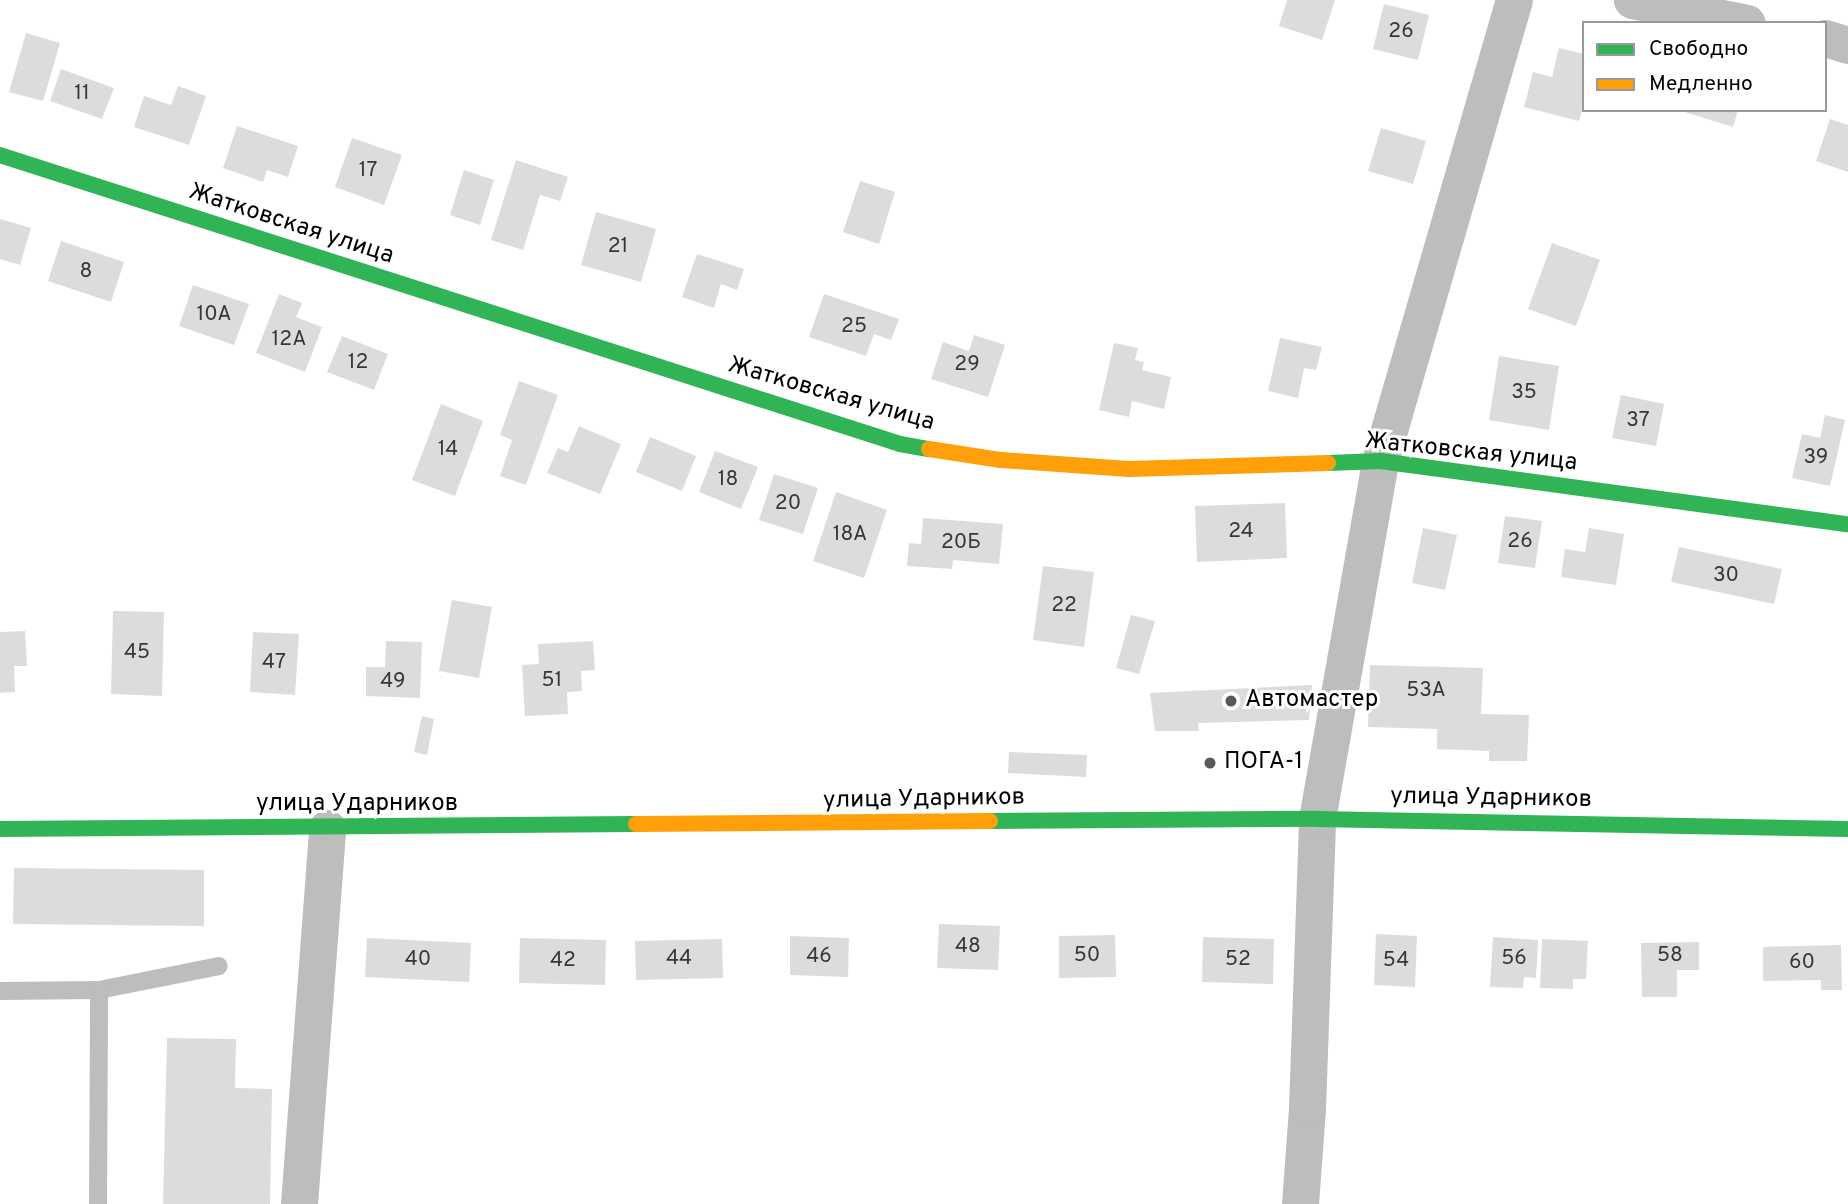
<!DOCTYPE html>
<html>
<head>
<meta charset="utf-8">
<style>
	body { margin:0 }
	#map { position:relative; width:1848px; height:1204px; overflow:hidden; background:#fff; font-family:Overpass,sans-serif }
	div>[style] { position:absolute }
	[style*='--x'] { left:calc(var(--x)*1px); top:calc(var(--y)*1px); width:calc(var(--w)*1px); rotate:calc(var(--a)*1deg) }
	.building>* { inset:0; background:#dcdcdc }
	.lane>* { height:18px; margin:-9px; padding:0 9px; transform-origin:9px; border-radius:9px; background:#bdbdbd }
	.street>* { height:37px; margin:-18.5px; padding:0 18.5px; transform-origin:18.5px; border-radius:18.5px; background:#bdbdbd }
	.fast>* { height:16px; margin:-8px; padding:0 8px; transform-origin:8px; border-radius:8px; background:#30b455 }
	.slow>* { height:16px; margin:-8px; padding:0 8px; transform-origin:8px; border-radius:8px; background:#ff9f0a }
	.dots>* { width:19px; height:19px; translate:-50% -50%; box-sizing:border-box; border:4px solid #fff; border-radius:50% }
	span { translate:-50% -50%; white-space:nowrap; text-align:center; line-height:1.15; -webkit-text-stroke:6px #fff; paint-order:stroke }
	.number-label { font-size:21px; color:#373737 }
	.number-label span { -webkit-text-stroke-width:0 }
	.street-label { font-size:24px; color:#000 }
	.poi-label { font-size:24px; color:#000 }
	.left { translate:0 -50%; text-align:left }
	.legend { position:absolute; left:1582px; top:21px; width:245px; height:91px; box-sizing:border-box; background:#fff; border:2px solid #999; margin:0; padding:9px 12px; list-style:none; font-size:21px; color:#000 }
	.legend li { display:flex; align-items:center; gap:14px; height:35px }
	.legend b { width:35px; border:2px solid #999 }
</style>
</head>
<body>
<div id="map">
	<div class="building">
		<i style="clip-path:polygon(1287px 0,1335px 0,1322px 40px,1279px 26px)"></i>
		<i style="clip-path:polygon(1384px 4px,1429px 15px,1418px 60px,1373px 49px)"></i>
		<i style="clip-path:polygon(26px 33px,60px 43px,43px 101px,9px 92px)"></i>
		<i style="clip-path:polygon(1559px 48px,1584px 54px,1584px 103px,1579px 121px,1524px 107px,1533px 72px,1552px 77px)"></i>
		<i style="clip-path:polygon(61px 69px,114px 88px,102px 119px,50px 101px)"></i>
		<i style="clip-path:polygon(178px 86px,206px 96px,189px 145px,134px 127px,144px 96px,171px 105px)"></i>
		<i style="clip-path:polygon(1678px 110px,1738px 110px,1733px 127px)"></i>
		<i style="clip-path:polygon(1830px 119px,1848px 125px,1848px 172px,1816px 161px)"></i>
		<i style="clip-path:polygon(237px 126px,298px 146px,288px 177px,267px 170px,263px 182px,223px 168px)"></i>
		<i style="clip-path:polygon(1381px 128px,1426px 141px,1413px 184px,1368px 171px)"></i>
		<i style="clip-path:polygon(352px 138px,402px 155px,384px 205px,335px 187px)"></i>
		<i style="clip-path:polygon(516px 160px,568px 177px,560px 201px,540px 195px,523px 250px,491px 240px)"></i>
		<i style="clip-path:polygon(464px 170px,494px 180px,480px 225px,450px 215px)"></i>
		<i style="clip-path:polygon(860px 181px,895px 192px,879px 244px,843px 232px)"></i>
		<i style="clip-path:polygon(596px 212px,656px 229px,641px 282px,581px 265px)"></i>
		<i style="clip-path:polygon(0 219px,31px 228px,20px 265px,0 259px)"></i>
		<i style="clip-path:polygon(61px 241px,124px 262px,111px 302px,48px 281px)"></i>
		<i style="clip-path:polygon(1552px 243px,1600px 260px,1576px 326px,1528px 309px)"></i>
		<i style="clip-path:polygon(697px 254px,744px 269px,737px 290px,721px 284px,714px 308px,682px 297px)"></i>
		<i style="clip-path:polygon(193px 285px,249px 304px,234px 345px,179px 326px)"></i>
		<i style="clip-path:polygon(279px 294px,302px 303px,296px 317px,322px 327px,305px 372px,256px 353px)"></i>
		<i style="clip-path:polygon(824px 294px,899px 319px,891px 340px,874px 334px,866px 356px,809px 337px)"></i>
		<i style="clip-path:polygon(974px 335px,1005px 345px,988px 397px,931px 379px,943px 342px,969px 351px)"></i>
		<i style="clip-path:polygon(342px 336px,388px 354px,374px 390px,327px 372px)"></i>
		<i style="clip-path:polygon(1280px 338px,1322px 347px,1316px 370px,1304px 368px,1298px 398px,1268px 391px)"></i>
		<i style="clip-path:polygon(1114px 343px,1138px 348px,1135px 360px,1144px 362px,1142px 370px,1171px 377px,1164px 409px,1132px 401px,1129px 417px,1099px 410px)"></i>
		<i style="clip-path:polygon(1499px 356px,1559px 366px,1549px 430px,1489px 420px)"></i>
		<i style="clip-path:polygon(519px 381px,558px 395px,526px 485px,500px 476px,512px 440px,500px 435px)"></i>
		<i style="clip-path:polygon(1621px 395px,1664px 404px,1656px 446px,1612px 438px)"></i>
		<i style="clip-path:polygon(441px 404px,483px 421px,455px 496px,412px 480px)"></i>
		<i style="clip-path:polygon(1825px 415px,1845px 420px,1830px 486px,1792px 478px,1802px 434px,1820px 438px)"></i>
		<i style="clip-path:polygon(579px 426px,621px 444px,600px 494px,547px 473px,558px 448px,568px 452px)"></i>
		<i style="clip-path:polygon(650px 437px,696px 456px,682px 491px,636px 472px)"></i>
		<i style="clip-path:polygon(715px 451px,758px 467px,741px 509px,699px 492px)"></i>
		<i style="clip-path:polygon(774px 474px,818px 488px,803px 534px,759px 520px)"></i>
		<i style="clip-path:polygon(836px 492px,887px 510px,864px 578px,813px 561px)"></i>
		<i style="clip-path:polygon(1285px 503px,1287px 558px,1197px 562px,1195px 506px)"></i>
		<i style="clip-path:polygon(1505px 516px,1542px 521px,1535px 568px,1498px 563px)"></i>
		<i style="clip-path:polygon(923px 518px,1003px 524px,999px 564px,953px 560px,952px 569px,907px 566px,909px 543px,921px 544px)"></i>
		<i style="clip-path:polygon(1423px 528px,1457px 535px,1445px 590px,1412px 583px)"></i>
		<i style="clip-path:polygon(1589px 528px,1624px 534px,1616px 585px,1561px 577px,1565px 549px,1585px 552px)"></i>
		<i style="clip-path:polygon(1679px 547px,1782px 569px,1774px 604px,1671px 582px)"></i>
		<i style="clip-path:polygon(1043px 566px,1094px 572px,1084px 647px,1033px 640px)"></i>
		<i style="clip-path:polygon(452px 600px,492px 607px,479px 678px,439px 671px)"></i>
		<i style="clip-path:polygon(113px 611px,164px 612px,162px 696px,111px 694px)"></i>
		<i style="clip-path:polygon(1131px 615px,1155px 621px,1139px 674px,1116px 668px)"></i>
		<i style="clip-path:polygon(25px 631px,27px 666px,14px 666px,15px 692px,0 693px,0 632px)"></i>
		<i style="clip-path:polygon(253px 632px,299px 634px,295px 695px,250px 692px)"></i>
		<i style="clip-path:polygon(386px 641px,422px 642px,420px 698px,366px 696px,366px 667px,385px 667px)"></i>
		<i style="clip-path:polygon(593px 641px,595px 670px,581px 671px,582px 691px,567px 692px,568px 714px,525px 716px,522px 665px,539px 664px,538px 644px)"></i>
		<i style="clip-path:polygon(1370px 665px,1483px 668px,1481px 714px,1529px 715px,1527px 761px,1489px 761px,1489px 751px,1437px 749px,1437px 729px,1368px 727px)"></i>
		<i style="clip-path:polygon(1312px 685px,1309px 720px,1198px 723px,1199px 731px,1155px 731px,1150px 693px)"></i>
		<i style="clip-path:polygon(422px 716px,434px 719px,427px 755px,414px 752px)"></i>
		<i style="clip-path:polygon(1009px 752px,1087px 755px,1086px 777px,1008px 773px)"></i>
		<i style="clip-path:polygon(14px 868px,204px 870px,204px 926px,13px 924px)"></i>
		<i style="clip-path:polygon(939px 924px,1000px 926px,998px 970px,937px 968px)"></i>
		<i style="clip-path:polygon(1376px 934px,1417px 936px,1415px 987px,1374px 985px)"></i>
		<i style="clip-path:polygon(1115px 935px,1116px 977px,1059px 978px,1059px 936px)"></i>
		<i style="clip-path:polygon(790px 936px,849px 938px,848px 977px,790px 975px)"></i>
		<i style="clip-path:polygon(1203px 937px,1274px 939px,1273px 984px,1202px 982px)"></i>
		<i style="clip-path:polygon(1493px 937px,1538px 940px,1536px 978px,1524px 977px,1523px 988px,1490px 987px)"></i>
		<i style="clip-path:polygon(367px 938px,471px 943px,469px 982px,365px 977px)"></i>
		<i style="clip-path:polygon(520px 938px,606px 940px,605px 985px,519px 983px)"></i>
		<i style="clip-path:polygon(722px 939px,723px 978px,636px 980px,635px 941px)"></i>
		<i style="clip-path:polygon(1542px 939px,1588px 941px,1586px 979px,1573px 979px,1573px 989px,1540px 988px)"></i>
		<i style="clip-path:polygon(1699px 942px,1699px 970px,1677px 970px,1677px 997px,1642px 997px,1641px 943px)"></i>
		<i style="clip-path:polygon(1841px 945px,1842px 990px,1821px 990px,1821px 980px,1763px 981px,1763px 947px)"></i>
		<i style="clip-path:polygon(167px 1038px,236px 1039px,235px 1088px,272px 1089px,270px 1204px,163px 1204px)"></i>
	</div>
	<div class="lane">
		<i style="--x:0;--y:991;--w:99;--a:-0.6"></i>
		<i style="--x:99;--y:990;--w:122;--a:-11.3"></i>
		<i style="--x:98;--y:1204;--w:214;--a:-89.7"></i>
	</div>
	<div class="street">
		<i style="--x:1632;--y:0;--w:117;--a:11.3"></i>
		<i style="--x:1825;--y:38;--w:24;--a:17"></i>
		<i style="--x:299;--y:1204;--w:377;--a:-85.7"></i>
		<i style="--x:1300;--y:1204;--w:95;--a:-85.8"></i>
		<i style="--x:1307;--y:1109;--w:290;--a:-88"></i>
		<i style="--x:1317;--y:819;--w:364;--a:-80"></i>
		<i style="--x:1380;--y:461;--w:480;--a:-73.8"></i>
	</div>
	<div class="fast">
		<i style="--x:0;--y:155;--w:945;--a:17.8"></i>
		<i style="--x:900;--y:444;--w:29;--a:10"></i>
		<i style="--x:1328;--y:463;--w:52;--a:-2.2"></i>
		<i style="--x:1380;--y:461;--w:472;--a:7.7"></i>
		<i style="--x:990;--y:821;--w:327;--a:-0.4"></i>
		<i style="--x:1317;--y:819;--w:531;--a:1.08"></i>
		<i style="--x:0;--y:829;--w:636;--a:-0.45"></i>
	</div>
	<div class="slow">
		<i style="--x:929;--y:449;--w:73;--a:8.7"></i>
		<i style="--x:1001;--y:460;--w:128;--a:4"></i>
		<i style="--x:1129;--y:469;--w:199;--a:-1.7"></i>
		<i style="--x:636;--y:824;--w:354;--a:-0.5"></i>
	</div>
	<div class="dots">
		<i style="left:1231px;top:701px;background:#595959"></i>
		<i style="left:1210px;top:763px;background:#595959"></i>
	</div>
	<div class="number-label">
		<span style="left:1401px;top:32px">26</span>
		<span style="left:82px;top:94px">11</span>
		<span style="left:368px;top:171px">17</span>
		<span style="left:618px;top:247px">21</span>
		<span style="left:86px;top:272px">8</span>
		<span style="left:214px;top:315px">10А</span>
		<span style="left:854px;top:327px">25</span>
		<span style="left:289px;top:340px">12А</span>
		<span style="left:358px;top:363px">12</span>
		<span style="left:967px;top:365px">29</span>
		<span style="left:1524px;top:393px">35</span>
		<span style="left:1638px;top:421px">37</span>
		<span style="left:448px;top:450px">14</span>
		<span style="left:1816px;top:458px">39</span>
		<span style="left:728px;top:480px">18</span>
		<span style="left:788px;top:504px">20</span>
		<span style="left:1241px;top:532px">24</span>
		<span style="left:850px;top:535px">18А</span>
		<span style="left:1520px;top:542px">26</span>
		<span style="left:961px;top:543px">20Б</span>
		<span style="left:1726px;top:576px">30</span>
		<span style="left:1064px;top:606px">22</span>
		<span style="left:137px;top:653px">45</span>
		<span style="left:274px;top:663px">47</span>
		<span style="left:552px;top:681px">51</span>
		<span style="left:393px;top:682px">49</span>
		<span style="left:1426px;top:691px">53А</span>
		<span style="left:968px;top:947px">48</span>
		<span style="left:1087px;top:956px">50</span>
		<span style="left:1670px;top:956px">58</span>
		<span style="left:819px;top:957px">46</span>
		<span style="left:679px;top:959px">44</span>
		<span style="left:1514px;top:959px">56</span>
		<span style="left:418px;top:960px">40</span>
		<span style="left:1238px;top:960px">52</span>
		<span style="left:563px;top:961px">42</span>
		<span style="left:1396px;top:961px">54</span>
		<span style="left:1802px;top:963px">60</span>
	</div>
	<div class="street-label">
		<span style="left:291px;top:225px;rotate:18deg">Жатковская улица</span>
		<span style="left:831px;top:395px;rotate:16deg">Жатковская улица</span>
		<span style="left:1471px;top:453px;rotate:6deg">Жатковская улица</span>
		<span style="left:1491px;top:799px;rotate:1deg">улица Ударников</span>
		<span style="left:924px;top:800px;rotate:-1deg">улица Ударников</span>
		<span style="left:357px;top:805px">улица Ударников</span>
	</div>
	<div class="poi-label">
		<span class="left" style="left:1245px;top:701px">Автомастер</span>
		<span class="left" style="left:1224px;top:763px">ПОГА-1</span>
	</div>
	<ul class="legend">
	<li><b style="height:9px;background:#30b455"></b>Свободно</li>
	<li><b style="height:9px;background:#ff9f0a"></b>Медленно</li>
	</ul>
</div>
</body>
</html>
